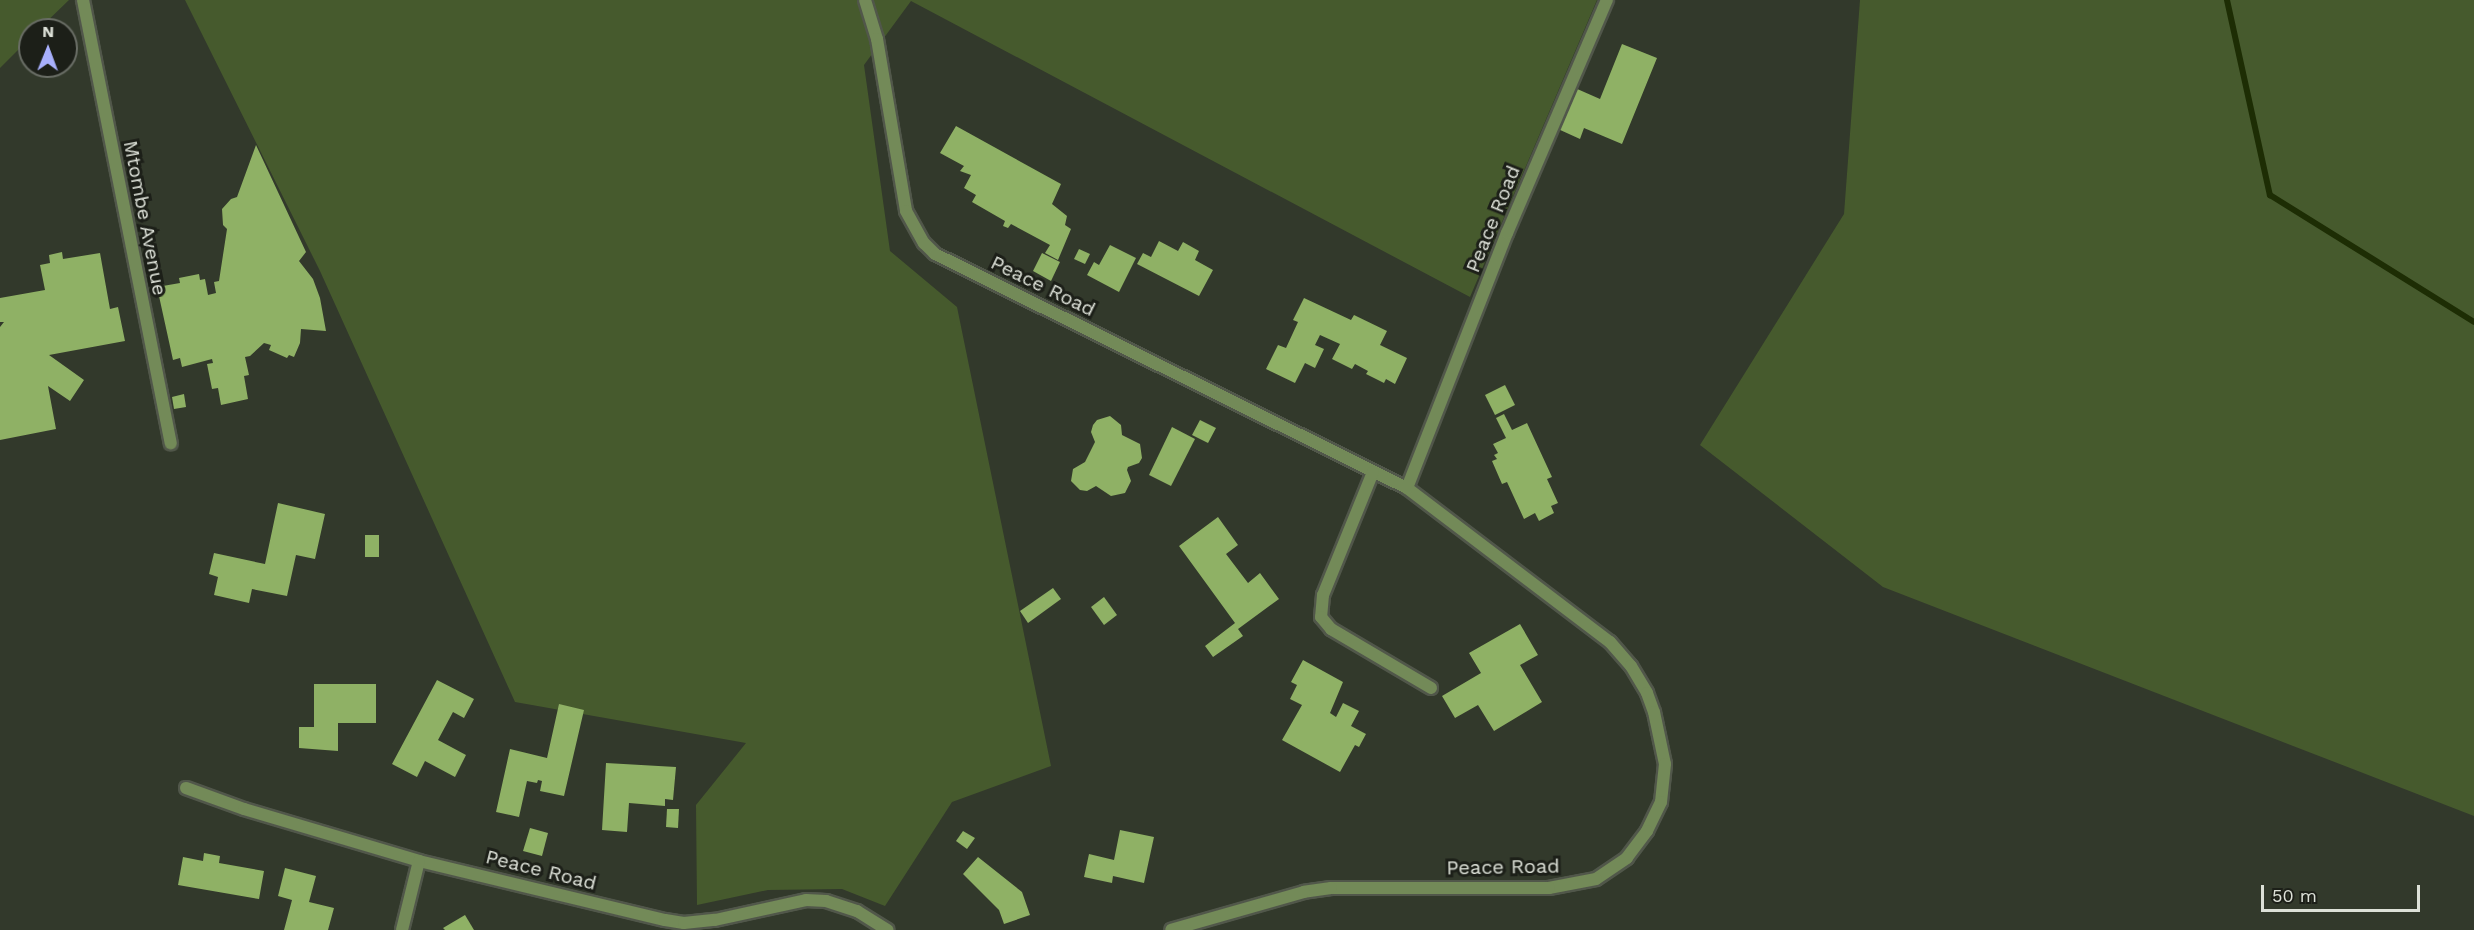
<!DOCTYPE html>
<html>
<head>
<meta charset="utf-8">
<style>
	body { margin:0 }
	#map { position:relative; width:2474px; height:930px; overflow:hidden; background:#32392b; font-family:"Work Sans",sans-serif }
	div>[style] { position:absolute }
	[style*='--x'] { left:calc(var(--x)*1px); top:calc(var(--y)*1px); width:calc(var(--w)*1px); rotate:calc(var(--a)*1deg) }
	.green>* { inset:0; background:#465a2d }
	.stream>* { height:6px; margin:-3px; padding:0 3px; transform-origin:3px; border-radius:3px; background:#1d2d04 }
	.building>* { inset:0; background:#8fb165 }
	.roads { filter:drop-shadow(2px 0 #51574a) drop-shadow(-2px 0 #51574a) drop-shadow(0 2px #51574a) drop-shadow(0 -2px #51574a) }
	.street>* { height:12px; margin:-6px; padding:0 6px; transform-origin:6px; border-radius:6px; background:#738a58 }
	span { translate:-50% -50%; white-space:nowrap; text-align:center; line-height:1.15; -webkit-text-stroke:6px #1c1f18; paint-order:stroke }
	.street-label { font-size:20px; color:#dde1d8 }
	.north { position:absolute; left:18px; top:18px; width:60px; height:60px; box-sizing:border-box; background:#1c1f18; border:2px solid #696d65; border-radius:50%; rotate:1deg; font-size:16px; font-weight:700; line-height:24px; text-align:center; color:#dde1d8 }
	.north::after { content:''; display:block; margin:auto; width:21px; height:27px; background:#a8b0fc; clip-path:polygon(50% 0,100% 100%,50% 72%,0 100%) }
	.scale { position:absolute; left:2261px; top:885px; width:159px; height:27px; box-sizing:border-box; border:3px solid #dde1d8; border-top:0; padding-left:8px; font-size:18px; line-height:21px; white-space:nowrap; color:#dde1d8; -webkit-text-stroke:4px #1c1f18; paint-order:stroke }
</style>
</head>
<body>
<div id="map">
	<div class="green">
		<i style="clip-path:polygon(0 0,69px 0,38px 30px,30px 30px,30px 38px,0 68px)"></i>
		<i style="clip-path:polygon(185px 0,1597px 0,1470px 297px,911px 1px,864px 65px,890px 251px,957px 307px,1051px 766px,952px 802px,885px 906px,842px 889px,768px 890px,697px 905px,696px 805px,746px 743px,515px 702px,320px 271px)"></i>
		<i style="clip-path:polygon(1860px 0,2474px 0,2474px 816px,1883px 587px,1700px 445px,1844px 214px)"></i>
	</div>
	<div class="stream">
		<i style="--x:2227;--y:0;--w:200;--a:77.6"></i>
		<i style="--x:2270;--y:195;--w:240;--a:31.9"></i>
	</div>
	<div class="building">
		<i style="clip-path:polygon(1622px 44px,1657px 58px,1622px 144px,1584px 128px,1580px 139px,1558px 129px,1575px 88px,1600px 99px)"></i>
		<i style="clip-path:polygon(956px 126px,1061px 184px,1052px 204px,1067px 216px,1065px 225px,1071px 229px,1058px 260px,1045px 253px,1050px 245px,1011px 224px,1008px 228px,1003px 226px,1005px 221px,972px 202px,976px 195px,964px 188px,971px 175px,960px 171px,964px 166px,940px 153px)"></i>
		<i style="clip-path:polygon(256px 145px,306px 252px,299px 261px,313px 279px,320px 298px,326px 331px,301px 329px,300px 343px,294px 357px,289px 355px,287px 358px,269px 350px,271px 345px,264px 343px,250px 356px,245px 357px,249px 375px,244px 376px,248px 399px,221px 405px,218px 388px,212px 389px,207px 364px,213px 363px,212px 359px,182px 367px,180px 358px,173px 360px,157px 287px,180px 283px,179px 278px,199px 274px,200px 280px,205px 279px,208px 295px,216px 293px,214px 282px,219px 281px,227px 229px,223px 225px,222px 209px,231px 199px,237px 197px)"></i>
		<i style="clip-path:polygon(1159px 241px,1178px 251px,1183px 242px,1199px 251px,1195px 260px,1213px 270px,1199px 296px,1137px 264px,1143px 253px,1151px 257px)"></i>
		<i style="clip-path:polygon(1110px 245px,1136px 258px,1119px 292px,1087px 275px,1094px 262px,1099px 265px)"></i>
		<i style="clip-path:polygon(1079px 249px,1090px 254px,1085px 264px,1074px 259px)"></i>
		<i style="clip-path:polygon(62px 252px,63px 259px,100px 253px,110px 309px,118px 307px,125px 341px,49px 355px,84px 380px,70px 401px,48px 386px,56px 429px,0 440px,0 327px,4px 322px,0 322px,0 298px,45px 290px,40px 265px,50px 263px,49px 255px)"></i>
		<i style="clip-path:polygon(1042px 253px,1060px 262px,1051px 281px,1033px 271px)"></i>
		<i style="clip-path:polygon(1304px 298px,1351px 320px,1354px 315px,1387px 331px,1380px 345px,1407px 358px,1395px 384px,1386px 379px,1384px 383px,1366px 374px,1368px 371px,1355px 364px,1352px 369px,1332px 359px,1340px 344px,1320px 335px,1315px 345px,1324px 349px,1315px 368px,1305px 363px,1295px 383px,1266px 369px,1278px 345px,1286px 348px,1298px 322px,1293px 320px)"></i>
		<i style="clip-path:polygon(1505px 385px,1515px 405px,1495px 415px,1485px 395px)"></i>
		<i style="clip-path:polygon(184px 394px,186px 407px,174px 409px,172px 397px)"></i>
		<i style="clip-path:polygon(1504px 414px,1512px 430px,1527px 423px,1552px 477px,1547px 479px,1558px 503px,1551px 506px,1554px 513px,1539px 521px,1535px 513px,1524px 519px,1507px 482px,1502px 484px,1492px 461px,1497px 459px,1494px 455px,1498px 453px,1493px 444px,1506px 438px,1496px 418px)"></i>
		<i style="clip-path:polygon(1110px 416px,1121px 425px,1122px 435px,1140px 444px,1142px 458px,1139px 463px,1128px 467px,1127px 470px,1131px 481px,1125px 493px,1111px 496px,1096px 486px,1087px 491px,1080px 490px,1071px 481px,1073px 469px,1085px 462px,1095px 442px,1091px 432px,1093px 425px,1097px 420px)"></i>
		<i style="clip-path:polygon(1200px 420px,1216px 428px,1208px 443px,1192px 435px)"></i>
		<i style="clip-path:polygon(1172px 427px,1195px 439px,1171px 486px,1149px 475px)"></i>
		<i style="clip-path:polygon(278px 503px,325px 514px,315px 559px,296px 555px,287px 596px,252px 589px,249px 603px,214px 595px,218px 577px,209px 574px,214px 553px,265px 564px)"></i>
		<i style="clip-path:polygon(1218px 517px,1238px 545px,1226px 554px,1248px 583px,1260px 573px,1279px 599px,1238px 629px,1243px 636px,1213px 657px,1205px 646px,1235px 623px,1179px 546px)"></i>
		<i style="clip-path:polygon(365px 535px,379px 535px,379px 557px,365px 557px)"></i>
		<i style="clip-path:polygon(1053px 588px,1061px 599px,1028px 623px,1020px 611px)"></i>
		<i style="clip-path:polygon(1104px 597px,1117px 615px,1104px 625px,1091px 607px)"></i>
		<i style="clip-path:polygon(1520px 624px,1538px 655px,1520px 665px,1542px 702px,1494px 731px,1478px 705px,1455px 718px,1442px 696px,1481px 673px,1469px 653px)"></i>
		<i style="clip-path:polygon(1303px 660px,1343px 682px,1330px 713px,1336px 717px,1343px 703px,1359px 711px,1351px 726px,1366px 734px,1359px 747px,1355px 745px,1340px 772px,1282px 740px,1302px 705px,1290px 699px,1297px 685px,1291px 682px)"></i>
		<i style="clip-path:polygon(437px 680px,474px 699px,464px 718px,453px 712px,438px 740px,466px 755px,455px 777px,425px 761px,417px 777px,392px 764px)"></i>
		<i style="clip-path:polygon(314px 684px,376px 684px,376px 723px,338px 723px,338px 751px,299px 748px,299px 727px,314px 727px)"></i>
		<i style="clip-path:polygon(559px 704px,584px 710px,564px 796px,540px 791px,542px 781px,538px 780px,537px 783px,527px 781px,519px 817px,496px 812px,510px 749px,547px 758px)"></i>
		<i style="clip-path:polygon(606px 763px,676px 767px,673px 800px,665px 799px,665px 806px,629px 803px,627px 832px,602px 830px)"></i>
		<i style="clip-path:polygon(667px 809px,679px 809px,678px 828px,666px 827px)"></i>
		<i style="clip-path:polygon(530px 828px,548px 833px,542px 856px,523px 851px)"></i>
		<i style="clip-path:polygon(1120px 830px,1154px 837px,1144px 883px,1113px 876px,1112px 883px,1084px 877px,1089px 854px,1114px 860px)"></i>
		<i style="clip-path:polygon(963px 831px,975px 838px,967px 849px,956px 841px)"></i>
		<i style="clip-path:polygon(204px 853px,220px 856px,219px 863px,264px 871px,259px 899px,178px 885px,183px 857px,203px 861px)"></i>
		<i style="clip-path:polygon(978px 857px,1022px 892px,1030px 915px,1004px 924px,999px 910px,963px 874px)"></i>
		<i style="clip-path:polygon(285px 868px,316px 876px,309px 902px,334px 908px,328px 930px,284px 930px,292px 900px,278px 896px)"></i>
		<i style="clip-path:polygon(465px 915px,474px 930px,445px 930px,443px 928px)"></i>
	</div>
	<div class="roads">
		<div class="street">
			<i style="--x:83;--y:0;--w:452;--a:78.8"></i>
			<i style="--x:865;--y:0;--w:41;--a:72.9"></i>
			<i style="--x:877;--y:39;--w:174;--a:80.4"></i>
			<i style="--x:906;--y:211;--w:37;--a:61"></i>
			<i style="--x:924;--y:243;--w:16;--a:45"></i>
			<i style="--x:935;--y:254;--w:527;--a:26.37"></i>
			<i style="--x:1407;--y:488;--w:255;--a:37.2"></i>
			<i style="--x:1610;--y:642;--w:32;--a:49"></i>
			<i style="--x:1631;--y:666;--w:31;--a:59"></i>
			<i style="--x:1647;--y:693;--w:20;--a:70"></i>
			<i style="--x:1654;--y:712;--w:53;--a:78.1"></i>
			<i style="--x:1665;--y:764;--w:38;--a:96"></i>
			<i style="--x:1661;--y:802;--w:32;--a:116"></i>
			<i style="--x:1647;--y:831;--w:34;--a:127"></i>
			<i style="--x:1627;--y:858;--w:37;--a:146"></i>
			<i style="--x:1596;--y:879;--w:48;--a:169.2"></i>
			<i style="--x:1549;--y:888;--w:218;--a:180"></i>
			<i style="--x:1331;--y:888;--w:27;--a:172"></i>
			<i style="--x:1304;--y:892;--w:138;--a:164.1"></i>
			<i style="--x:1373;--y:472;--w:133;--a:112.1"></i>
			<i style="--x:1323;--y:595;--w:22;--a:95"></i>
			<i style="--x:1321;--y:617;--w:16;--a:50"></i>
			<i style="--x:1331;--y:629;--w:116;--a:30.5"></i>
			<i style="--x:1407;--y:488;--w:274;--a:-68.6"></i>
			<i style="--x:1507;--y:233;--w:254;--a:-66.8"></i>
			<i style="--x:186;--y:788;--w:62;--a:19.9"></i>
			<i style="--x:244;--y:809;--w:183;--a:16.5"></i>
			<i style="--x:419;--y:861;--w:253;--a:13.5"></i>
			<i style="--x:665;--y:920;--w:19;--a:9"></i>
			<i style="--x:684;--y:923;--w:31;--a:-6"></i>
			<i style="--x:715;--y:920;--w:93;--a:-12.4"></i>
			<i style="--x:806;--y:900;--w:20;--a:3"></i>
			<i style="--x:826;--y:901;--w:33;--a:18"></i>
			<i style="--x:857;--y:911;--w:36;--a:32"></i>
			<i style="--x:402;--y:930;--w:71;--a:-76.2"></i>
		</div>
	</div>
	<div class="street-label">
		<span style="left:145px;top:218px;rotate:79deg">Mtombe Avenue</span>
		<span style="left:1493px;top:219px;rotate:-68deg">Peace Road</span>
		<span style="left:1043px;top:286px;rotate:26deg">Peace Road</span>
		<span style="left:1503px;top:867px;rotate:-1deg">Peace Road</span>
		<span style="left:541px;top:870px;rotate:14deg">Peace Road</span>
	</div>
	<div class="north">N</div>
	<div class="scale">50 m</div>
</div>
</body>
</html>
